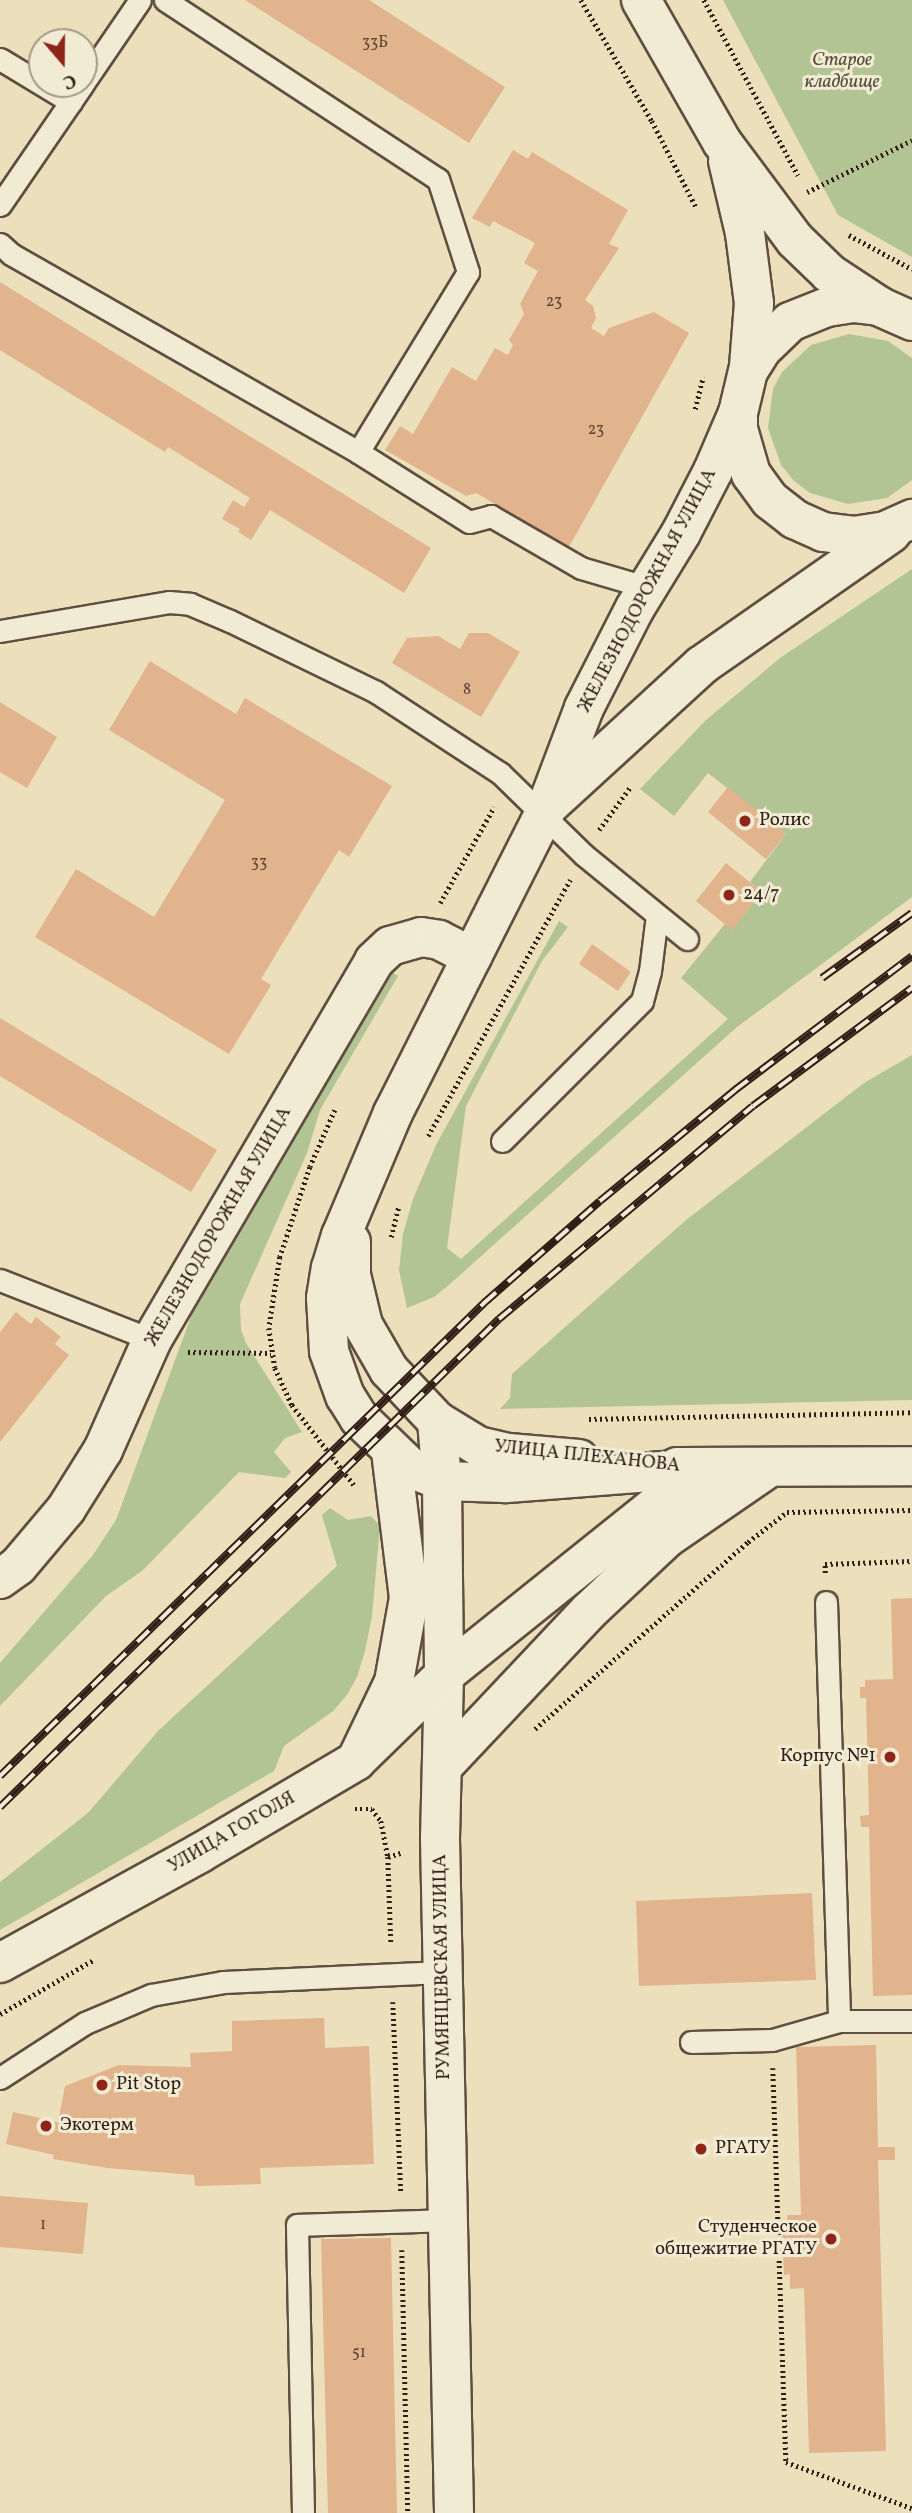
<!DOCTYPE html>
<html>
<head>
<meta charset="utf-8">
<style>
	body { margin:0 }
	#map { position:relative; width:912px; height:2513px; overflow:hidden; background:#ebe0bb; font-family:Vollkorn,serif }
	div>[style] { position:absolute }
	[style*='--x'] { left:calc(var(--x)*1px); top:calc(var(--y)*1px); width:calc(var(--w)*1px); rotate:calc(var(--a)*1deg) }
	.green>* { inset:0; background:#b2c394 }
	.building>* { inset:0; background:#e1b48d }
	.path>* { height:4.5px; margin-top:-2.25px; transform-origin:0; background:repeating-linear-gradient(90deg,#311e17 0 2px,transparent 0 5.5px) }
	.roads { filter:drop-shadow(2px 0 #604e40) drop-shadow(-2px 0 #604e40) drop-shadow(0 2px #604e40) drop-shadow(0 -2px #604e40) }
	.service>* { height:21px; margin:-10.5px; padding:0 10.5px; transform-origin:10.5px; border-radius:10.5px; background:#f2ebd3 }
	.minor>* { height:38px; margin:-19px; padding:0 19px; transform-origin:19px; border-radius:19px; background:#f2ebd3 }
	.tertiary>* { height:38px; margin:-19px; padding:0 19px; transform-origin:19px; border-radius:19px; background:#f2ebd3 }
	.secondary>* { height:38px; margin:-19px; padding:0 19px; transform-origin:19px; border-radius:19px; background:#f2ebd3 }
	.rail>* { height:8px; margin-top:-4px; transform-origin:0; background:repeating-linear-gradient(90deg,#f2ebd3 0 16px,#311e17 0 32px); box-sizing:border-box; border-block:2px solid #311e17 }
	.dots>* { width:19px; height:19px; translate:-50% -50%; box-sizing:border-box; border:4px solid #f2ebd3; border-radius:50% }
	span { translate:-50% -50%; white-space:nowrap; text-align:center; line-height:1.15; -webkit-text-stroke:6px #f2ebd3; paint-order:stroke }
	.number-label { font-size:16px; color:#5d4434 }
	.number-label span { -webkit-text-stroke-width:0 }
	.park-label { font-size:19px; color:#58503c; font-style:italic }
	.street-label { font-size:19px; color:#311e17 }
	.poi-label { font-size:19px; color:#311e17 }
	.left { translate:0 -50%; text-align:left }
	.right { translate:-100% -50%; text-align:right }
	.north { position:absolute; left:28px; top:28px; width:70px; height:70px; box-sizing:border-box; background:#f2ebd3; border:2px solid #a59988; border-radius:50%; rotate:160deg; font-size:19px; font-weight:700; line-height:28px; text-align:center; color:#311e17 }
	.north::after { content:''; display:block; margin:auto; width:24px; height:32px; background:#8f2418; clip-path:polygon(50% 0,100% 100%,50% 72%,0 100%) }
</style>
</head>
<body>
<div id="map">
	<div class="green">
		<i style="clip-path:polygon(723px 0,912px 0,912px 257px,838px 215px)"></i>
		<i style="clip-path:polygon(849px 334px,888px 341px,912px 358px,912px 480px,887px 498px,848px 504px,810px 493px,794px 481px,781px 465px,768px 428px,773px 389px,782px 372px,811px 345px)"></i>
		<i style="clip-path:polygon(912px 569px,912px 897px,737px 1027px,450px 1284px,434px 1297px,407px 1308px,399px 1270px,403px 1234px,413px 1199px,436px 1145px,559px 921px,568px 927px,542px 961px,466px 1106px,447px 1248px,461px 1259px,728px 1019px,681px 978px,725px 924px,732px 929px,762px 892px,750px 882px,786px 834px,708px 773px,674px 816px,640px 789px,706px 720px,780px 658px)"></i>
		<i style="clip-path:polygon(392px 972px,398px 976px,320px 1110px,307px 1153px,240px 1304px,241px 1330px,246px 1343px,302px 1432px,285px 1438px,274px 1452px,291px 1472px,285px 1478px,239px 1472px,142px 1571px,106px 1596px,0 1706px,0 1663px,93px 1555px,116px 1520px,195px 1306px,366px 1006px)"></i>
		<i style="clip-path:polygon(912px 1055px,912px 1400px,500px 1409px,510px 1398px,512px 1374px,686px 1220px,864px 1083px)"></i>
		<i style="clip-path:polygon(330px 1508px,348px 1520px,371px 1516px,380px 1526px,372px 1616px,365px 1651px,357px 1677px,347px 1695px,333px 1711px,284px 1746px,274px 1771px,0 1930px,0 1882px,88px 1813px,158px 1731px,337px 1566px,322px 1515px)"></i>
	</div>
	<div class="building">
		<i style="clip-path:polygon(245px 0,369px 0,505px 87px,469px 143px)"></i>
		<i style="clip-path:polygon(513px 150px,528px 159px,532px 152px,628px 210px,609px 244px,619px 248px,585px 300px,593px 306px,596px 318px,591px 328px,604px 336px,609px 328px,654px 312px,689px 333px,569px 547px,476px 493px,466px 496px,385px 450px,400px 426px,413px 434px,452px 367px,476px 381px,495px 348px,508px 355px,513px 345px,509px 340px,524px 314px,520px 304px,538px 271px,524px 263px,535px 243px,493px 221px,490px 227px,472px 218px)"></i>
		<i style="clip-path:polygon(0 282px,431px 548px,404px 593px,270px 510px,251px 540px,238px 532px,240px 529px,222px 519px,233px 500px,244px 507px,250px 498px,168px 447px,165px 452px,0 350px)"></i>
		<i style="clip-path:polygon(469px 633px,488px 633px,520px 652px,481px 717px,392px 663px,407px 638px,438px 636px,460px 649px)"></i>
		<i style="clip-path:polygon(150px 661px,236px 714px,245px 698px,392px 786px,349px 857px,339px 850px,261px 979px,271px 985px,229px 1054px,35px 937px,76px 869px,154px 917px,225px 800px,109px 730px)"></i>
		<i style="clip-path:polygon(0 702px,57px 737px,27px 788px,0 772px)"></i>
		<i style="clip-path:polygon(728px 787px,786px 834px,766px 859px,708px 812px)"></i>
		<i style="clip-path:polygon(726px 863px,762px 892px,732px 930px,696px 901px)"></i>
		<i style="clip-path:polygon(592px 944px,631px 972px,618px 991px,579px 964px)"></i>
		<i style="clip-path:polygon(0 1018px,217px 1150px,191px 1192px,0 1076px)"></i>
		<i style="clip-path:polygon(16px 1312px,31px 1324px,36px 1317px,61px 1337px,55px 1344px,69px 1355px,0 1442px,0 1332px)"></i>
		<i style="clip-path:polygon(912px 1598px,912px 1995px,873px 1996px,869px 1827px,861px 1827px,860px 1816px,869px 1815px,866px 1698px,860px 1698px,860px 1687px,865px 1687px,865px 1680px,893px 1679px,891px 1599px)"></i>
		<i style="clip-path:polygon(812px 1893px,816px 1980px,639px 1986px,636px 1901px)"></i>
		<i style="clip-path:polygon(324px 2018px,325px 2048px,369px 2046px,374px 2164px,260px 2168px,261px 2184px,195px 2186px,194px 2175px,107px 2168px,53px 2159px,54px 2155px,6px 2144px,13px 2112px,58px 2122px,65px 2086px,119px 2065px,191px 2067px,190px 2053px,232px 2051px,232px 2021px)"></i>
		<i style="clip-path:polygon(876px 2045px,878px 2147px,895px 2147px,895px 2160px,878px 2160px,886px 2451px,809px 2453px,804px 2288px,790px 2289px,790px 2274px,784px 2275px,783px 2251px,782px 2228px,788px 2228px,787px 2215px,801px 2215px,796px 2047px)"></i>
		<i style="clip-path:polygon(0 2196px,88px 2203px,83px 2254px,0 2247px)"></i>
		<i style="clip-path:polygon(391px 2238px,397px 2513px,328px 2513px,321px 2239px)"></i>
	</div>
	<div class="path">
		<i style="--x:581;--y:0;--w:140;--a:59.6"></i>
		<i style="--x:652;--y:121;--w:97;--a:62.9"></i>
		<i style="--x:704;--y:0;--w:199;--a:61.8"></i>
		<i style="--x:807;--y:192;--w:117;--a:-26.3"></i>
		<i style="--x:849;--y:235;--w:72;--a:28.4"></i>
		<i style="--x:695;--y:409;--w:33;--a:-76"></i>
		<i style="--x:599;--y:830;--w:54;--a:-54"></i>
		<i style="--x:440;--y:903;--w:110;--a:-60.6"></i>
		<i style="--x:335;--y:1110;--w:62;--a:113.7"></i>
		<i style="--x:310;--y:1167;--w:95;--a:108.4"></i>
		<i style="--x:280;--y:1257;--w:72;--a:98.8"></i>
		<i style="--x:269;--y:1328;--w:40;--a:81.5"></i>
		<i style="--x:275;--y:1368;--w:41;--a:65.3"></i>
		<i style="--x:292;--y:1405;--w:101;--a:52.2"></i>
		<i style="--x:428;--y:1136;--w:293;--a:-61"></i>
		<i style="--x:391;--y:1237;--w:30;--a:-76"></i>
		<i style="--x:188;--y:1352;--w:83;--a:0.7"></i>
		<i style="--x:589;--y:1419;--w:323;--a:-1.2"></i>
		<i style="--x:825;--y:1573;--w:9;--a:-90"></i>
		<i style="--x:825;--y:1564;--w:87;--a:-2"></i>
		<i style="--x:535;--y:1729;--w:283;--a:-41.3"></i>
		<i style="--x:748;--y:1542;--w:49;--a:-37.6"></i>
		<i style="--x:787;--y:1512;--w:125;--a:-0.9"></i>
		<i style="--x:355;--y:1809;--w:17;--a:0"></i>
		<i style="--x:372;--y:1809;--w:15;--a:53"></i>
		<i style="--x:381;--y:1821;--w:37;--a:79"></i>
		<i style="--x:388;--y:1857;--w:87;--a:88"></i>
		<i style="--x:388;--y:1857;--w:16;--a:-18"></i>
		<i style="--x:393;--y:2002;--w:190;--a:87.6"></i>
		<i style="--x:0;--y:2014;--w:108;--a:-30.1"></i>
		<i style="--x:773;--y:2068;--w:394;--a:88.1"></i>
		<i style="--x:786;--y:2462;--w:134;--a:20.1"></i>
		<i style="--x:402;--y:2250;--w:263;--a:88.7"></i>
	</div>
	<div class="roads">
		<div class="service">
			<i style="--x:165;--y:0;--w:326;--a:33.3"></i>
			<i style="--x:438;--y:179;--w:98;--a:72.1"></i>
			<i style="--x:468;--y:272;--w:211;--a:121.4"></i>
			<i style="--x:0;--y:59;--w:83;--a:31.2"></i>
			<i style="--x:84;--y:82;--w:99;--a:-55.7"></i>
			<i style="--x:0;--y:205;--w:147;--a:-55.6"></i>
			<i style="--x:0;--y:244;--w:15;--a:42"></i>
			<i style="--x:11;--y:254;--w:400;--a:29.7"></i>
			<i style="--x:358;--y:452;--w:131;--a:32.2"></i>
			<i style="--x:469;--y:522;--w:23;--a:-15"></i>
			<i style="--x:491;--y:516;--w:104;--a:30"></i>
			<i style="--x:581;--y:568;--w:71;--a:16.4"></i>
			<i style="--x:0;--y:631;--w:171;--a:-9.7"></i>
			<i style="--x:169;--y:602;--w:21;--a:5"></i>
			<i style="--x:190;--y:604;--w:43;--a:23"></i>
			<i style="--x:230;--y:621;--w:162;--a:25.9"></i>
			<i style="--x:376;--y:692;--w:148;--a:33.2"></i>
			<i style="--x:500;--y:773;--w:117;--a:44.3"></i>
			<i style="--x:584;--y:855;--w:133;--a:39.2"></i>
			<i style="--x:502;--y:1141;--w:198;--a:-45"></i>
			<i style="--x:642;--y:1001;--w:31;--a:-75"></i>
			<i style="--x:650;--y:971;--w:56;--a:-82.9"></i>
			<i style="--x:0;--y:1280;--w:163;--a:21.5"></i>
			<i style="--x:826;--y:1602;--w:419;--a:88.2"></i>
			<i style="--x:691;--y:2042;--w:81;--a:-1.4"></i>
			<i style="--x:772;--y:2040;--w:70;--a:-15.8"></i>
			<i style="--x:839;--y:2021;--w:73;--a:0"></i>
			<i style="--x:0;--y:2078;--w:101;--a:-32.9"></i>
			<i style="--x:85;--y:2023;--w:72;--a:-23"></i>
			<i style="--x:151;--y:1995;--w:73;--a:-10.2"></i>
			<i style="--x:223;--y:1982;--w:220;--a:-2.6"></i>
			<i style="--x:303;--y:2513;--w:288;--a:-91.2"></i>
			<i style="--x:297;--y:2225;--w:151;--a:-1.9"></i>
		</div>
		<div class="minor">
			<i style="--x:437;--y:1421;--w:60;--a:85.2"></i>
			<i style="--x:442;--y:1481;--w:194;--a:89.4"></i>
			<i style="--x:444;--y:1675;--w:164;--a:91.4"></i>
			<i style="--x:440;--y:1839;--w:674;--a:88.81"></i>
			<i style="--x:0;--y:1579;--w:22;--a:-36"></i>
			<i style="--x:18;--y:1566;--w:75;--a:-49.9"></i>
			<i style="--x:66;--y:1509;--w:70;--a:-57.9"></i>
			<i style="--x:103;--y:1450;--w:120;--a:-66"></i>
			<i style="--x:152;--y:1340;--w:439;--a:-59.6"></i>
			<i style="--x:374;--y:961;--w:22;--a:-43"></i>
			<i style="--x:390;--y:946;--w:32;--a:-16"></i>
			<i style="--x:421;--y:937;--w:18;--a:9"></i>
			<i style="--x:439;--y:940;--w:37;--a:27"></i>
			<i style="--x:360;--y:1757;--w:117;--a:-44.3"></i>
			<i style="--x:444;--y:1675;--w:331;--a:-38.7"></i>
			<i style="--x:442;--y:1767;--w:213;--a:-46.7"></i>
			<i style="--x:588;--y:1612;--w:110;--a:-43.2"></i>
			<i style="--x:668;--y:1537;--w:120;--a:-34.5"></i>
		</div>
		<div class="tertiary">
			<i style="--x:0;--y:1963;--w:228;--a:-28.8"></i>
			<i style="--x:200;--y:1853;--w:181;--a:-30.5"></i>
			<i style="--x:356;--y:1761;--w:88;--a:-64.3"></i>
			<i style="--x:394;--y:1682;--w:85;--a:-79.9"></i>
			<i style="--x:409;--y:1598;--w:147;--a:-97"></i>
		</div>
		<div class="secondary">
			<i style="--x:641;--y:0;--w:163;--a:60.3"></i>
			<i style="--x:722;--y:142;--w:122;--a:53.3"></i>
			<i style="--x:795;--y:240;--w:47;--a:44.1"></i>
			<i style="--x:829;--y:273;--w:60;--a:33.4"></i>
			<i style="--x:728;--y:161;--w:74;--a:76.7"></i>
			<i style="--x:745;--y:233;--w:71;--a:82.7"></i>
			<i style="--x:754;--y:303;--w:64;--a:94.5"></i>
			<i style="--x:912;--y:321;--w:36;--a:-156"></i>
			<i style="--x:879;--y:306;--w:26;--a:-173"></i>
			<i style="--x:853;--y:303;--w:26;--a:171"></i>
			<i style="--x:827;--y:307;--w:40;--a:158"></i>
			<i style="--x:790;--y:322;--w:39;--a:136"></i>
			<i style="--x:762;--y:349;--w:26;--a:122"></i>
			<i style="--x:748;--y:371;--w:43;--a:103.4"></i>
			<i style="--x:738;--y:413;--w:16;--a:90"></i>
			<i style="--x:738;--y:429;--w:47;--a:73.9"></i>
			<i style="--x:751;--y:474;--w:32;--a:54"></i>
			<i style="--x:770;--y:500;--w:31;--a:38"></i>
			<i style="--x:794;--y:519;--w:32;--a:24"></i>
			<i style="--x:823;--y:532;--w:31;--a:7"></i>
			<i style="--x:854;--y:536;--w:31;--a:-9"></i>
			<i style="--x:885;--y:531;--w:30;--a:-24"></i>
			<i style="--x:547;--y:807;--w:210;--a:-42.5"></i>
			<i style="--x:702;--y:665;--w:231;--a:-34.9"></i>
			<i style="--x:351;--y:1242;--w:33;--a:90"></i>
			<i style="--x:351;--y:1275;--w:51;--a:76.5"></i>
			<i style="--x:363;--y:1325;--w:52;--a:60"></i>
			<i style="--x:389;--y:1370;--w:70;--a:46.7"></i>
			<i style="--x:437;--y:1421;--w:48;--a:31.4"></i>
			<i style="--x:478;--y:1446;--w:32;--a:13"></i>
			<i style="--x:509;--y:1453;--w:70;--a:4.9"></i>
			<i style="--x:677;--y:1467;--w:235;--a:-0.2"></i>
			<i style="--x:702;--y:1468;--w:198;--a:175.6"></i>
			<i style="--x:505;--y:1483;--w:63;--a:-178.2"></i>
			<i style="--x:442;--y:1481;--w:32;--a:-158"></i>
			<i style="--x:412;--y:1469;--w:74;--a:-136.1"></i>
			<i style="--x:359;--y:1418;--w:26;--a:-122"></i>
			<i style="--x:345;--y:1396;--w:48;--a:-109.6"></i>
			<i style="--x:329;--y:1351;--w:53;--a:-93.2"></i>
			<i style="--x:326;--y:1298;--w:30;--a:-81"></i>
			<i style="--x:331;--y:1268;--w:34;--a:-73"></i>
			<i style="--x:341;--y:1236;--w:134;--a:-67.1"></i>
			<i style="--x:393;--y:1113;--w:335;--a:-63.2"></i>
			<i style="--x:544;--y:814;--w:113;--a:-69.3"></i>
			<i style="--x:584;--y:708;--w:112;--a:-63"></i>
			<i style="--x:635;--y:608;--w:88;--a:-58.5"></i>
			<i style="--x:681;--y:533;--w:70;--a:-62.7"></i>
			<i style="--x:713;--y:471;--w:63;--a:-66.7"></i>
		</div>
	</div>
	<div class="rail">
		<i style="--x:822;--y:978;--w:111;--a:-35.8"></i>
		<i style="--x:0;--y:1776;--w:677;--a:-44.34"></i>
		<i style="--x:484;--y:1303;--w:154;--a:-41.3"></i>
		<i style="--x:600;--y:1201;--w:175;--a:-39.4"></i>
		<i style="--x:735;--y:1090;--w:222;--a:-37.1"></i>
		<i style="--x:0;--y:1807;--w:698;--a:-44.36"></i>
		<i style="--x:499;--y:1319;--w:331;--a:-40"></i>
		<i style="--x:753;--y:1106;--w:198;--a:-36.6"></i>
	</div>
	<div class="dots">
		<i style="left:745px;top:821px;background:#8f2418"></i>
		<i style="left:729px;top:895px;background:#8f2418"></i>
		<i style="left:890px;top:1757px;background:#8f2418"></i>
		<i style="left:102px;top:2085px;background:#8f2418"></i>
		<i style="left:46px;top:2126px;background:#8f2418"></i>
		<i style="left:701px;top:2149px;background:#8f2418"></i>
		<i style="left:831px;top:2239px;background:#8f2418"></i>
	</div>
	<div class="number-label">
		<span style="left:375px;top:43px">33Б</span>
		<span style="left:554px;top:302px">23</span>
		<span style="left:596px;top:430px">23</span>
		<span style="left:467px;top:690px">8</span>
		<span style="left:259px;top:863px">33</span>
		<span style="left:43px;top:2225px">1</span>
		<span style="left:359px;top:2353px">51</span>
	</div>
	<div class="park-label">
		<span style="left:842px;top:72px">Старое<br>кладбище</span>
	</div>
	<div class="street-label">
		<span style="left:648px;top:591px;rotate:-62deg">ЖЕЛЕЗНОДОРОЖНАЯ УЛИЦА</span>
		<span style="left:219px;top:1227px;rotate:-60deg">ЖЕЛЕЗНОДОРОЖНАЯ УЛИЦА</span>
		<span style="left:587px;top:1457px;rotate:6deg">УЛИЦА ПЛЕХАНОВА</span>
		<span style="left:232px;top:1833px;rotate:-30deg">УЛИЦА ГОГОЛЯ</span>
		<span style="left:443px;top:1967px;rotate:-91deg">РУМЯНЦЕВСКАЯ УЛИЦА</span>
	</div>
	<div class="poi-label">
		<span class="left" style="left:759px;top:821px">Ролис</span>
		<span class="left" style="left:743px;top:895px">24/7</span>
		<span class="right" style="left:876px;top:1757px">Корпус №1</span>
		<span class="left" style="left:116px;top:2085px">Pit Stop</span>
		<span class="left" style="left:60px;top:2126px">Экотерм</span>
		<span class="left" style="left:715px;top:2149px">РГАТУ</span>
		<span class="right" style="left:817px;top:2239px">Студенческое<br>общежитие РГАТУ</span>
	</div>
	<div class="north">С</div>
</div>
</body>
</html>
